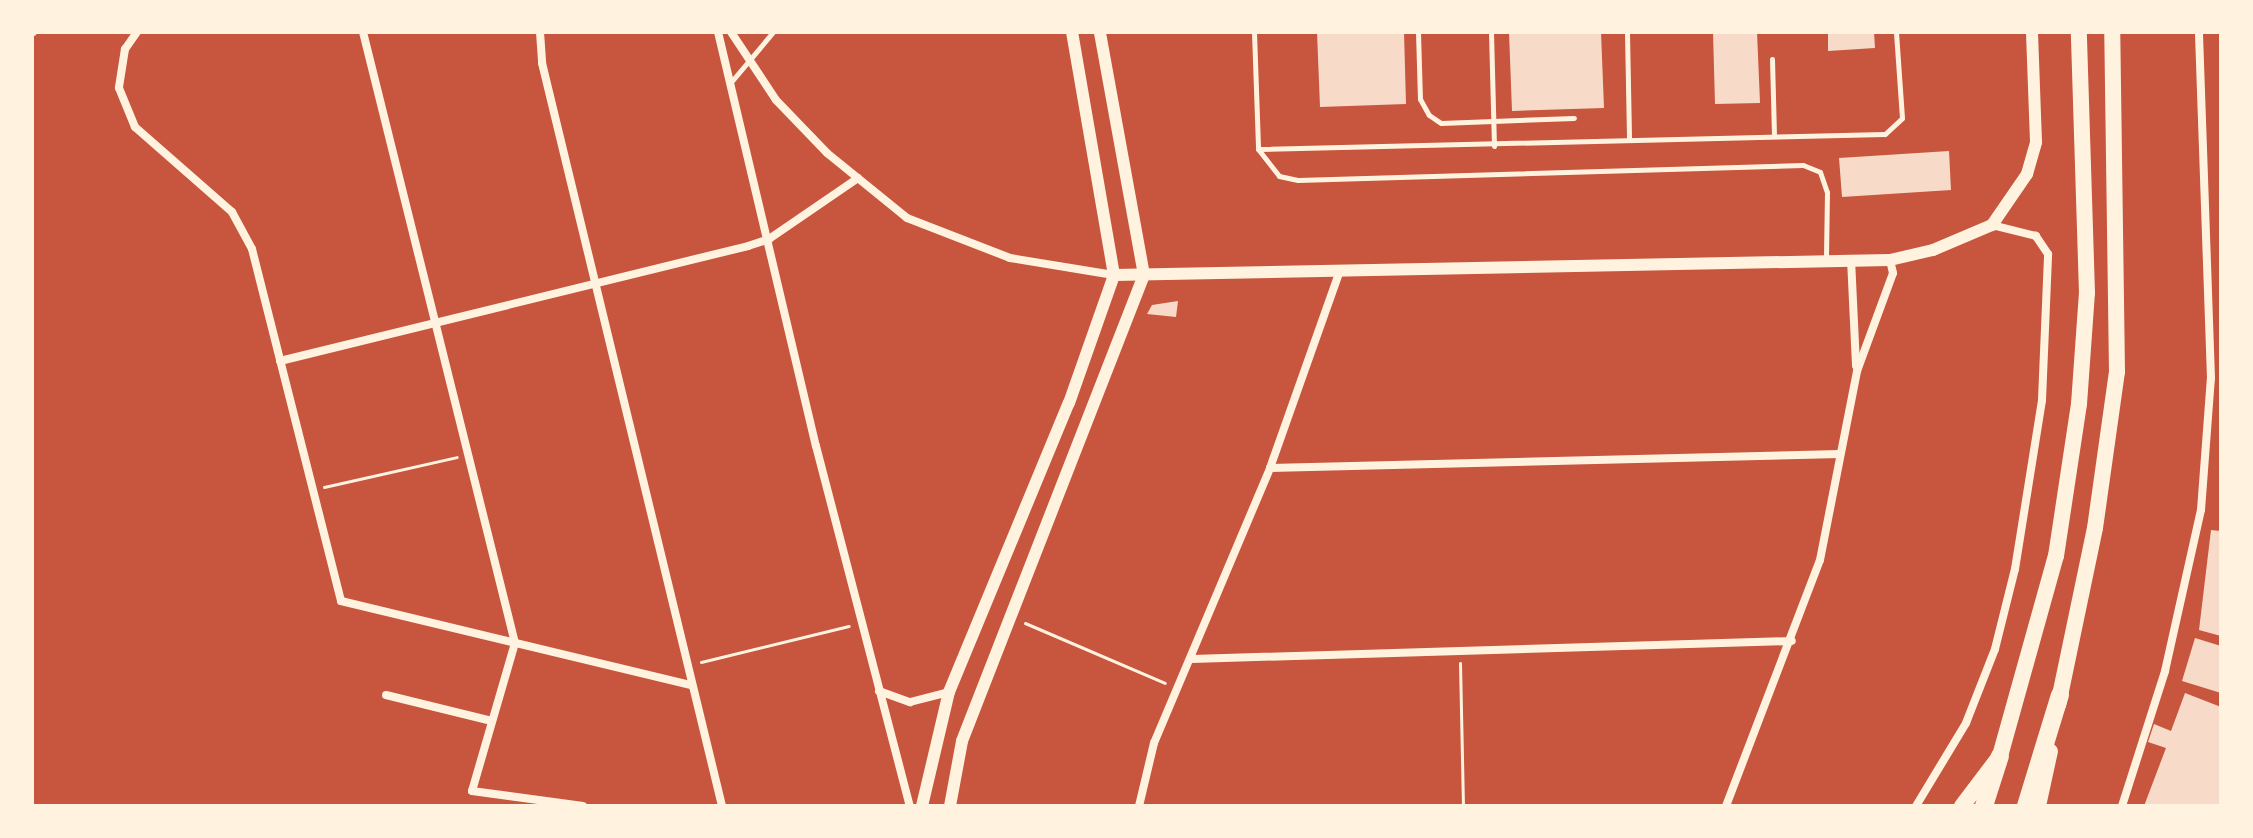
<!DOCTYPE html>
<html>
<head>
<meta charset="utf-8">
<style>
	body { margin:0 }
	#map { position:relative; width:2253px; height:838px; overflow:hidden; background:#c8553d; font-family:Karla,sans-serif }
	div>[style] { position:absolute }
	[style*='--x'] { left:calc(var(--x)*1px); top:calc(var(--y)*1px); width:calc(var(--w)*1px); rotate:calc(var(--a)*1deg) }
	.building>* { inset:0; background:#f7dbc8 }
	.path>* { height:3px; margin:-1.5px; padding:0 1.5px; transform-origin:1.5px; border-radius:1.5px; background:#fff3e0 }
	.service>* { height:5px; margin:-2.5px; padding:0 2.5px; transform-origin:2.5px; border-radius:2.5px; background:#fff3e0 }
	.minor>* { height:8px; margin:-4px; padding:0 4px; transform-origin:4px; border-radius:4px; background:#fff3e0 }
	.tertiary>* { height:12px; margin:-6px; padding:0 6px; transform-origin:6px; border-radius:6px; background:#fff3e0 }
	.trunk>* { height:16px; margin:-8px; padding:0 8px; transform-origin:8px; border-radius:8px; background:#fff3e0 }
	.motorway>* { height:18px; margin:-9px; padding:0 9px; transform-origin:9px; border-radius:9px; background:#fff3e0 }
	span { translate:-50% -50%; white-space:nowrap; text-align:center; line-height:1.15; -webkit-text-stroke:7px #fff3e0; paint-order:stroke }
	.frame { position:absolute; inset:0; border:34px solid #fff3e0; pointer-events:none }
</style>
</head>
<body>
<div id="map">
	<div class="building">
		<i style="clip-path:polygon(1317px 32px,1404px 32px,1406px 104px,1320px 107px)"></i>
		<i style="clip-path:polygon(1509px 32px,1601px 32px,1604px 108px,1512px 111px)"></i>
		<i style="clip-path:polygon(1713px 32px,1757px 32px,1760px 103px,1715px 104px)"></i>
		<i style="clip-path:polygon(1828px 32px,1874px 32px,1875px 48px,1828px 51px)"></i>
		<i style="clip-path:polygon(1949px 151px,1951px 190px,1842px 197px,1839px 158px)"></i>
		<i style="clip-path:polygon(1178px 301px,1176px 317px,1147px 314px,1152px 305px)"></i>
		<i style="clip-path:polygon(2211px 530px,2221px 531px,2221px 636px,2199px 630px)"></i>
		<i style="clip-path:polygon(2195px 638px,2221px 646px,2221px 693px,2182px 681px)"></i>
		<i style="clip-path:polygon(2185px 693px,2221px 707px,2221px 806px,2144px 806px,2166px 748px,2148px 742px,2154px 724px,2171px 731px)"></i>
	</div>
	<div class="path">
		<i style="--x:324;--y:487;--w:136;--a:-12.7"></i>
		<i style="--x:1025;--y:623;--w:152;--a:23.2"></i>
		<i style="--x:701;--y:662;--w:152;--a:-13.7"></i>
		<i style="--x:1460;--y:663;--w:143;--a:88.8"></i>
	</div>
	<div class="service">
		<i style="--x:1254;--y:32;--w:117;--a:88"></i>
		<i style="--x:1258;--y:149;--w:34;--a:52"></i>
		<i style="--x:1279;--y:176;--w:19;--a:12"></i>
		<i style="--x:1298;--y:180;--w:505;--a:-1.7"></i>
		<i style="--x:1803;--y:165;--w:18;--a:22"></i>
		<i style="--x:1820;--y:172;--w:21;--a:71"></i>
		<i style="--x:1827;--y:192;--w:67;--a:90.9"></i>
		<i style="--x:1418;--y:32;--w:67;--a:88.3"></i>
		<i style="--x:1420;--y:99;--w:18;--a:61"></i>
		<i style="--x:1429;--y:115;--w:14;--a:34"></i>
		<i style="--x:1441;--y:123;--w:133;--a:-2.2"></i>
		<i style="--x:1491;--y:32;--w:114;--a:88.5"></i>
		<i style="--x:1627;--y:32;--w:108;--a:88.9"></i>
		<i style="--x:1772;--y:59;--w:76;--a:88.5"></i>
		<i style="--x:731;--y:82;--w:65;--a:-50"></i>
		<i style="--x:1258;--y:149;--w:627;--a:-1.37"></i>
		<i style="--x:1885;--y:134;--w:23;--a:-43"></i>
		<i style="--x:1902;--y:118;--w:86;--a:-94"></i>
	</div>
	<div class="minor">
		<i style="--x:32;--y:32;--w:1;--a:0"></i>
		<i style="--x:137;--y:32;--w:21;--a:125"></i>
		<i style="--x:125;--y:49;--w:39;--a:99"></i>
		<i style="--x:119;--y:88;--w:42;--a:67.7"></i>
		<i style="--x:135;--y:127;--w:129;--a:41.2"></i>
		<i style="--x:232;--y:212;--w:42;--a:61.6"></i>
		<i style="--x:252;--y:249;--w:363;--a:75.8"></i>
		<i style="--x:341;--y:601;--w:360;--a:13.5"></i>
		<i style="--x:363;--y:32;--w:630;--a:76.03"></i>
		<i style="--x:515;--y:643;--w:154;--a:106.2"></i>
		<i style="--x:472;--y:791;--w:112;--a:7.7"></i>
		<i style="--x:540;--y:32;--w:31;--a:86"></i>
		<i style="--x:542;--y:63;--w:764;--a:76.38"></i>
		<i style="--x:718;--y:32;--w:425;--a:76.7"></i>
		<i style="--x:816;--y:446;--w:372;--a:75.4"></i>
		<i style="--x:731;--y:32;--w:82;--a:56.5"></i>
		<i style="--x:776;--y:100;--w:74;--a:46.1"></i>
		<i style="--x:827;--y:153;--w:103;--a:39.1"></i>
		<i style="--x:907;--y:218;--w:110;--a:21.2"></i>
		<i style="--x:1010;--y:258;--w:105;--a:9.3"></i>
		<i style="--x:1851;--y:259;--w:107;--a:87.3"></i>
		<i style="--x:280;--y:361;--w:482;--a:-13.8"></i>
		<i style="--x:748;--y:246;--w:22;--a:-18"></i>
		<i style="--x:769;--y:239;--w:108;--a:-34.4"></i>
		<i style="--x:1270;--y:468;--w:570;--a:-1.41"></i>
		<i style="--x:1192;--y:659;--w:600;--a:-1.72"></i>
		<i style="--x:879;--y:691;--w:33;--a:20"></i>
		<i style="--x:910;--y:702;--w:40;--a:-14.4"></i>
		<i style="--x:386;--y:695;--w:109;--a:13.8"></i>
		<i style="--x:1139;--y:806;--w:65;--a:-76.6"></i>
		<i style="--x:1154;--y:743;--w:298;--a:-67.1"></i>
		<i style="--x:1270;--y:468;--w:210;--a:-70.5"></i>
		<i style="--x:1726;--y:806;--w:263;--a:-69.1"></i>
		<i style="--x:1820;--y:560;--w:193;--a:-78.9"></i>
		<i style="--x:1857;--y:371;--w:104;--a:-69.8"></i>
		<i style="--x:1893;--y:273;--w:13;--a:-103"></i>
		<i style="--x:1916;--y:806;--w:97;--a:-58.9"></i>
		<i style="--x:1966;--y:723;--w:79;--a:-68.6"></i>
		<i style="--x:1995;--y:649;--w:82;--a:-76"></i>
		<i style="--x:2015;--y:569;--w:171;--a:-80.9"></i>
		<i style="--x:2042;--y:400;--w:146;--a:-87.6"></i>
		<i style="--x:2048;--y:254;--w:22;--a:-124"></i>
		<i style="--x:2036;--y:236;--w:45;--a:-166"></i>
		<i style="--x:2122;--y:806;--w:142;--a:-72.3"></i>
		<i style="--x:2165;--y:671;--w:165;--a:-77.4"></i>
		<i style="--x:2201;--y:510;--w:132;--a:-85.7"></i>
		<i style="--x:2211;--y:378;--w:346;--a:-92"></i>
	</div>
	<div class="tertiary">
		<i style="--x:1114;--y:275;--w:776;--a:-1.11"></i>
		<i style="--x:1890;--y:260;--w:44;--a:-13.1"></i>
		<i style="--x:1933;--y:250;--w:64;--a:-23"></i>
		<i style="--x:1992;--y:225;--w:62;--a:-55.5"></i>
		<i style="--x:2027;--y:174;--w:33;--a:-74"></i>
		<i style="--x:2036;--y:142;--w:110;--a:-92.1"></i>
		<i style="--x:922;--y:806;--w:117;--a:-76.7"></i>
		<i style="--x:949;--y:692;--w:313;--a:-67.5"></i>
		<i style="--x:1069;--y:403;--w:136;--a:-70.6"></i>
		<i style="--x:1114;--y:275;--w:247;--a:-99.8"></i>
		<i style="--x:950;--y:806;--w:66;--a:-79.5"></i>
		<i style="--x:962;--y:741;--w:500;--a:-68.67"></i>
		<i style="--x:1144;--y:275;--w:247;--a:-100.3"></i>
	</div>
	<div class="trunk">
		<i style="--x:2058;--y:705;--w:181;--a:-78.2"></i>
		<i style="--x:2095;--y:528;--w:158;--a:-82"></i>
		<i style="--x:2117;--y:372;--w:340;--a:-90.8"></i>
		<i style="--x:1962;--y:806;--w:63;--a:-52.8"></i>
		<i style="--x:2000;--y:756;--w:208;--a:-74.4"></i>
		<i style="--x:2056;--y:556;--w:154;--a:-81.4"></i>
		<i style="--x:2079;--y:404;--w:111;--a:-85.9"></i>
		<i style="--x:2087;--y:293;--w:261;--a:-91.8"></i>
		<i style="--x:2038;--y:806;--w:56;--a:-77.7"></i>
	</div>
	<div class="motorway">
		<i style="--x:1984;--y:806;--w:52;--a:-72.3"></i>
		<i style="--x:2026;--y:806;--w:116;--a:-73"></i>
	</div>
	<div class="frame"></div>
</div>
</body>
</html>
